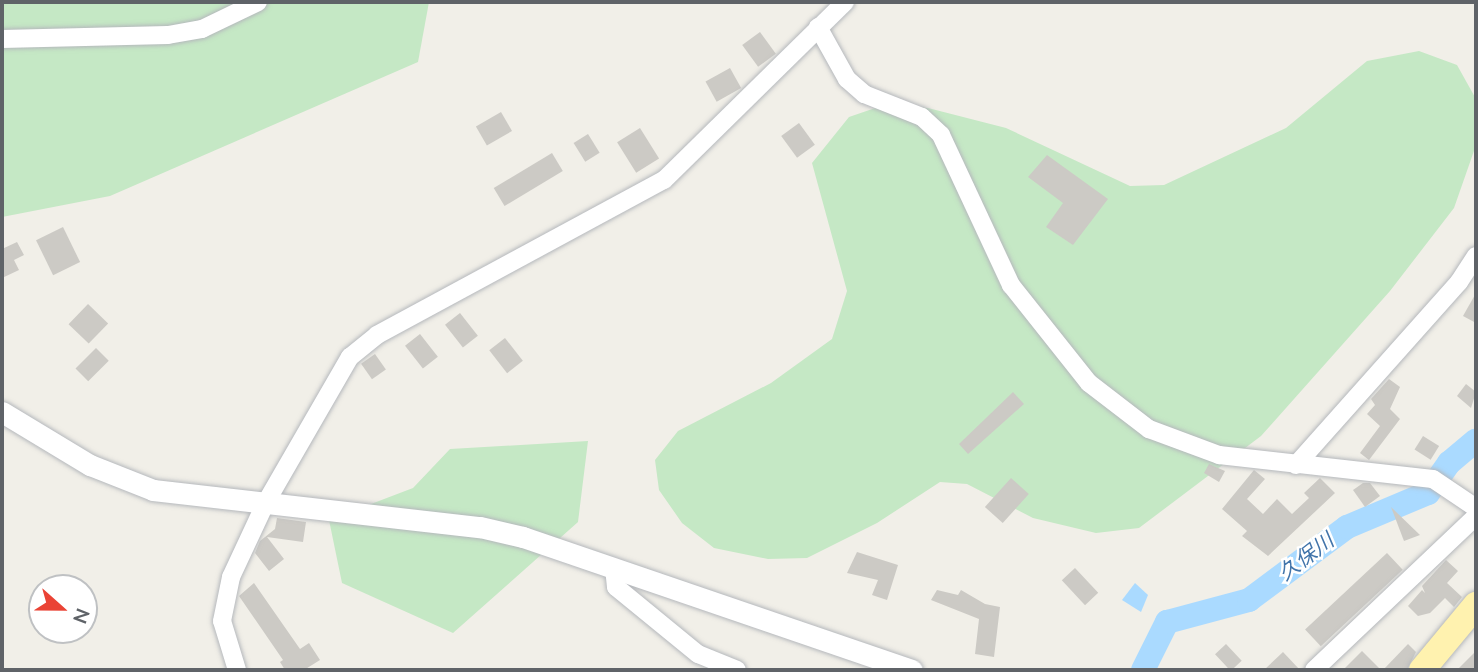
<!DOCTYPE html>
<meta charset="utf-8">
<style>
body{margin:0}
#map{position:relative;width:1478px;height:672px;overflow:hidden;background:#f1efe8;font-family:"Nunito Sans","Noto Sans JP",sans-serif}
div>[style]{position:absolute}
[style*='--x']{left:calc(var(--x)*1px);top:calc(var(--y)*1px);width:calc(var(--w)*1px);rotate:calc(var(--a)*1deg)}
.green>*{inset:0;background:#c5e8c5}
.water>*{inset:0;background:#aadaff}
.river>*{height:24px;margin:-12px;padding:0 12px;transform-origin:12px;border-radius:12px;background:#aadaff}
.building>*{inset:0;background:#cccac5;transform-origin:0 0}
.roads{filter:drop-shadow(0 0 2px #b5b8bc) drop-shadow(0 0 2px #b5b8bc)}
.minor>*{height:18px;margin:-9px;padding:0 9px;transform-origin:9px;border-radius:9px;background:#fff}
.tertiary>*{height:21px;margin:-10.5px;padding:0 10.5px;transform-origin:10.5px;border-radius:10.5px;background:#fff}
.primary>*{height:26px;margin:-13px;padding:0 13px;transform-origin:13px;border-radius:13px;background:#fff2af}
span{translate:-50% -50%;white-space:nowrap;text-align:center;line-height:1.15;-webkit-text-stroke:5px #fff;paint-order:stroke}
.water-label{font-size:21px;color:#4174aa;font-style:italic}
.frame{position:absolute;inset:0;border:4px solid #5f6368;pointer-events:none}
.north{position:absolute;left:28px;top:574px;width:70px;height:70px;box-sizing:border-box;background:#fff;border:2px solid #bfc1c3;border-radius:50%;rotate:111deg;font-size:19px;font-weight:700;line-height:28px;text-align:center;color:#5f6368}
.north::after{content:'';display:block;margin:auto;width:24px;height:32px;background:#ea4335;clip-path:polygon(50% 0,100% 100%,50% 72%,0 100%)}
</style>
<div id="map">
<div class="green">
<i style="clip-path:polygon(2px 2px,429px 2px,418px 62px,110px 196px,2px 217px)"></i>
<i style="clip-path:polygon(1419px 51px,1457px 65px,1476px 99px,1475px 148px,1454px 208px,1390px 291px,1261px 436px,1139px 528px,1096px 533px,1033px 518px,967px 484px,940px 482px,877px 523px,807px 558px,768px 559px,714px 548px,682px 523px,659px 490px,655px 460px,678px 431px,771px 383px,832px 339px,847px 291px,812px 163px,849px 117px,884px 105px,928px 108px,1006px 128px,1130px 186px,1164px 185px,1286px 128px,1367px 61px)"></i>
<i style="clip-path:polygon(588px 441px,578px 522px,453px 633px,342px 583px,329px 520px,413px 488px,450px 449px)"></i>
</div>
<div class="water">
<i style="clip-path:polygon(1135px 583px,1148px 595px,1141px 612px,1122px 600px)"></i>
</div>
<div class="river">
<i style="--x:1143;--y:670;--w:54;--a:-63.4"></i>
<i style="--x:1167;--y:622;--w:85;--a:-15"></i>
<i style="--x:1249;--y:600;--w:122;--a:-36.7"></i>
<i style="--x:1347;--y:527;--w:88;--a:-22.8"></i>
<i style="--x:1428;--y:493;--w:37;--a:-55"></i>
<i style="--x:1449;--y:463;--w:35;--a:-40"></i>
</div>
<div class="building">
<i style="left:760px;top:32px;width:27px;height:22px;rotate:54deg"></i>
<i style="left:730px;top:68px;width:23px;height:28px;rotate:61deg"></i>
<i style="left:501px;top:112px;width:22px;height:29px;rotate:60deg"></i>
<i style="left:799px;top:123px;width:27px;height:22px;rotate:54deg"></i>
<i style="left:640px;top:128px;width:36px;height:27px;rotate:58deg"></i>
<i style="left:588px;top:134px;width:22px;height:17px;rotate:58deg"></i>
<i style="left:552px;top:153px;width:21px;height:68px;rotate:59deg"></i>
<i style="clip-path:polygon(1047px 155px,1108px 199px,1073px 245px,1046px 227px,1063px 203px,1028px 177px)"></i>
<i style="left:63px;top:227px;width:39px;height:30px;rotate:64deg"></i>
<i style="clip-path:polygon(17px 242px,24px 255px,14px 260px,19px 270px,2px 278px,2px 249px)"></i>
<i style="clip-path:polygon(1476px 293px,1476px 323px,1463px 316px)"></i>
<i style="left:88px;top:304px;width:28px;height:28px;rotate:44deg"></i>
<i style="left:460px;top:313px;width:29px;height:19px;rotate:52deg"></i>
<i style="left:420px;top:334px;width:29px;height:19px;rotate:52deg"></i>
<i style="left:505px;top:338px;width:29px;height:20px;rotate:52deg"></i>
<i style="left:96px;top:348px;width:18px;height:29px;rotate:45deg"></i>
<i style="left:375px;top:354px;width:19px;height:17px;rotate:55deg"></i>
<i style="clip-path:polygon(1389px 379px,1400px 387px,1390px 409px,1400px 419px,1369px 460px,1360px 453px,1380px 426px,1367px 414px,1375px 405px,1371px 399px)"></i>
<i style="clip-path:polygon(1466px 384px,1476px 392px,1471px 408px,1457px 396px)"></i>
<i style="clip-path:polygon(1013px 392px,1024px 404px,968px 454px,959px 444px)"></i>
<i style="left:1423px;top:436px;width:19px;height:16px;rotate:32deg"></i>
<i style="clip-path:polygon(1209px 464px,1225px 471px,1219px 482px,1204px 473px)"></i>
<i style="clip-path:polygon(1254px 470px,1265px 479px,1247px 499px,1263px 514px,1277px 499px,1292px 514px,1309px 498px,1304px 493px,1320px 478px,1335px 493px,1268px 556px,1242px 536px,1247px 531px,1222px 509px)"></i>
<i style="left:1011px;top:478px;width:24px;height:39px;rotate:42deg"></i>
<i style="clip-path:polygon(1363px 483px,1370px 483px,1380px 496px,1365px 507px,1353px 490px)"></i>
<i style="clip-path:polygon(1391px 507px,1420px 535px,1404px 541px)"></i>
<i style="clip-path:polygon(277px 518px,306px 522px,303px 542px,267px 537px,284px 559px,269px 571px,255px 553px,260px 541px,275px 529px)"></i>
<i style="clip-path:polygon(857px 552px,898px 565px,887px 600px,872px 595px,878px 580px,847px 573px)"></i>
<i style="left:1387px;top:553px;width:23px;height:112px;rotate:47deg"></i>
<i style="clip-path:polygon(1446px 560px,1458px 571px,1447px 583px,1462px 597px,1454px 607px,1445px 598px,1430px 613px,1418px 616px,1408px 606px,1422px 590px,1425px 593px,1422px 586px)"></i>
<i style="left:1075px;top:568px;width:34px;height:18px;rotate:47deg"></i>
<i style="clip-path:polygon(254px 583px,300px 649px,309px 643px,320px 660px,304px 670px,285px 670px,280px 662px,283px 660px,239px 596px)"></i>
<i style="clip-path:polygon(937px 590px,958px 595px,961px 590px,985px 604px,1000px 607px,994px 657px,975px 654px,979px 619px,931px 600px)"></i>
<i style="left:1226px;top:644px;width:23px;height:15px;rotate:47deg"></i>
<i style="clip-path:polygon(1408px 644px,1416px 652px,1407px 670px,1383px 670px)"></i>
<i style="clip-path:polygon(1362px 651px,1381px 670px,1343px 670px)"></i>
<i style="clip-path:polygon(1476px 651px,1476px 670px,1457px 670px)"></i>
<i style="clip-path:polygon(1283px 652px,1300px 670px,1264px 670px)"></i>
</div>
<div class="roads">
<div class="minor">
<i style="--x:818;--y:27;--w:60;--a:60.9"></i>
<i style="--x:847;--y:79;--w:23;--a:41"></i>
<i style="--x:864;--y:94;--w:62;--a:21.6"></i>
<i style="--x:922;--y:117;--w:26;--a:43"></i>
<i style="--x:941;--y:135;--w:166;--a:65"></i>
<i style="--x:1011;--y:285;--w:125;--a:51.5"></i>
<i style="--x:1089;--y:383;--w:76;--a:37.5"></i>
<i style="--x:1149;--y:429;--w:75;--a:20.4"></i>
<i style="--x:1219;--y:455;--w:215;--a:6.4"></i>
<i style="--x:1433;--y:479;--w:52;--a:34"></i>
<i style="--x:2;--y:39;--w:166;--a:-1.4"></i>
<i style="--x:168;--y:35;--w:35;--a:-10"></i>
<i style="--x:202;--y:29;--w:62;--a:-25.7"></i>
<i style="--x:1296;--y:465;--w:245;--a:-48.3"></i>
<i style="--x:1459;--y:282;--w:31;--a:-57"></i>
<i style="--x:614;--y:568;--w:19;--a:84"></i>
<i style="--x:616;--y:587;--w:106;--a:39.3"></i>
<i style="--x:698;--y:654;--w:42;--a:22.3"></i>
<i style="--x:237;--y:670;--w:51;--a:-107"></i>
<i style="--x:222;--y:621;--w:45;--a:-78.4"></i>
<i style="--x:231;--y:577;--w:81;--a:-65"></i>
<i style="--x:265;--y:504;--w:170;--a:-60"></i>
<i style="--x:350;--y:357;--w:35;--a:-39"></i>
<i style="--x:377;--y:335;--w:326;--a:-28.4"></i>
<i style="--x:664;--y:180;--w:254;--a:-44.5"></i>
<i style="--x:1314;--y:670;--w:224;--a:-43.5"></i>
</div>
<div class="tertiary">
<i style="--x:2;--y:412;--w:103;--a:31.1"></i>
<i style="--x:90;--y:465;--w:68;--a:21.6"></i>
<i style="--x:153;--y:490;--w:329;--a:6.5"></i>
<i style="--x:480;--y:527;--w:44;--a:13.1"></i>
<i style="--x:523;--y:537;--w:411;--a:18.9"></i>
</div>
<div class="primary">
<i style="--x:1422;--y:670;--w:85;--a:-50.3"></i>
</div>
</div>
<div class="water-label">
<span style="left:1306px;top:557px;rotate:-37deg">久保川</span>
</div>
<div class="frame"></div>
<div class="north">N</div>
</div>
